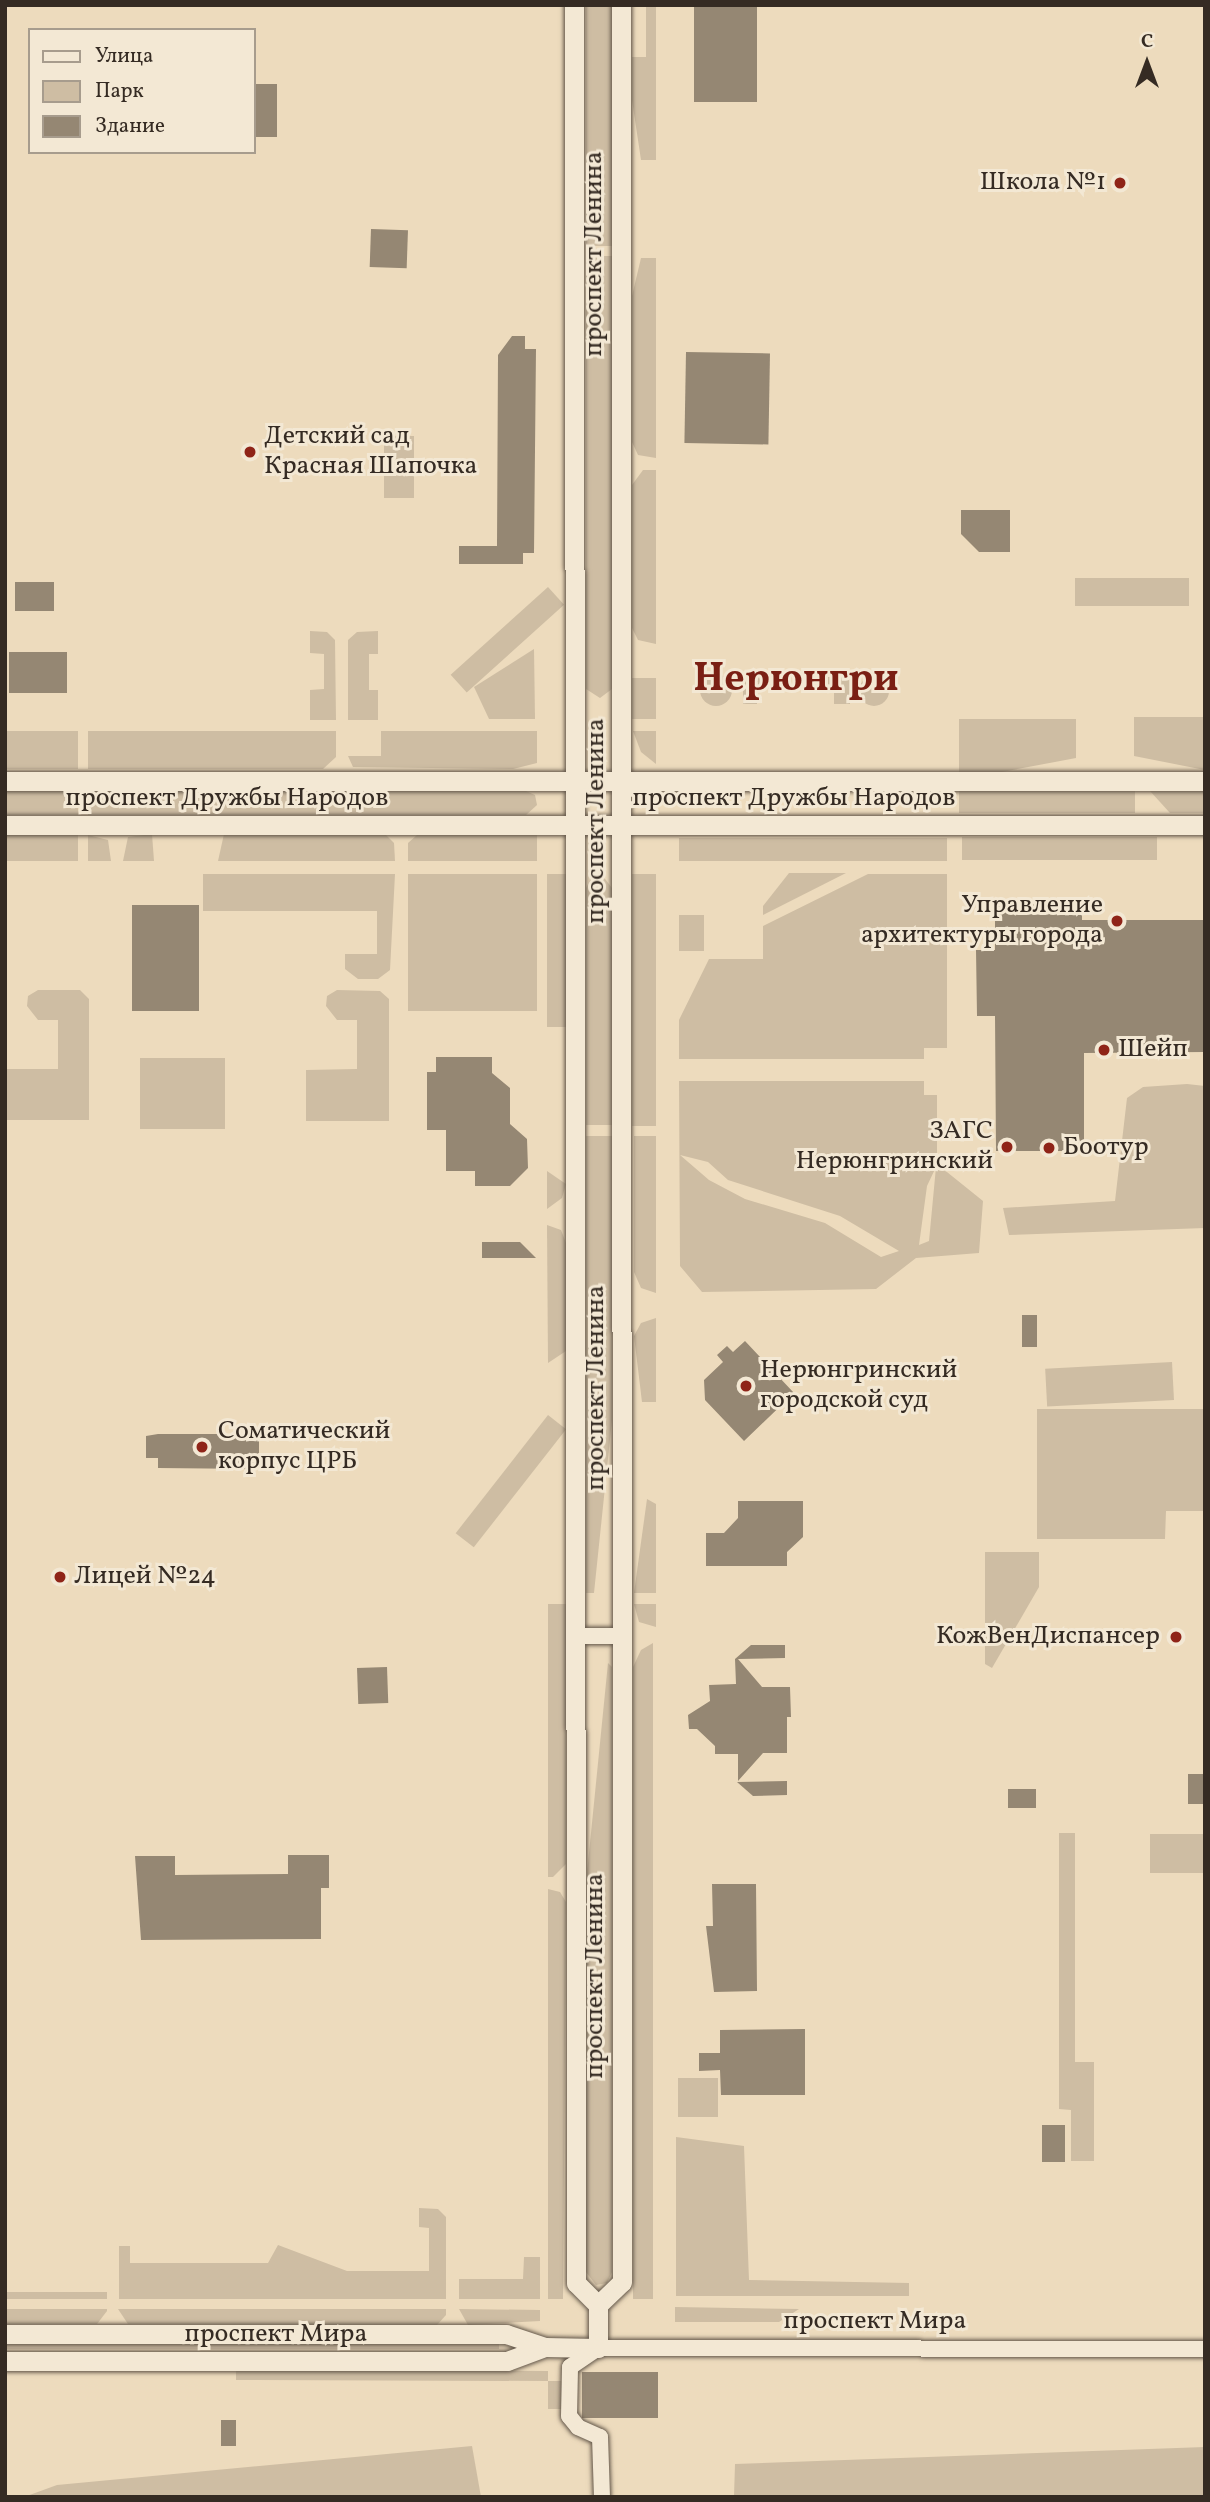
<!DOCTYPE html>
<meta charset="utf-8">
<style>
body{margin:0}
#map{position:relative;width:1210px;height:2502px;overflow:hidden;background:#eddbbd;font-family:Vollkorn,serif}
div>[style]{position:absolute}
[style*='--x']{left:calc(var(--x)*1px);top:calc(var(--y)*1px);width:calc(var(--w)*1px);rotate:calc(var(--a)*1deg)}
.green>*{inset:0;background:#cebda3;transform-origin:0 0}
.round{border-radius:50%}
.building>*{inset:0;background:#958773;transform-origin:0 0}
.roads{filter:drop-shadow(0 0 2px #63574a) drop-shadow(0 0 2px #63574a)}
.minor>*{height:16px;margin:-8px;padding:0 8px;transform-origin:8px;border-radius:8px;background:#f3e8d4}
.tertiary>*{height:19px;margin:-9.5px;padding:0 9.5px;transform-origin:9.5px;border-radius:9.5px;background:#f3e8d4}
.dots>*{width:19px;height:19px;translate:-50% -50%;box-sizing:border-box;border:4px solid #f3e8d4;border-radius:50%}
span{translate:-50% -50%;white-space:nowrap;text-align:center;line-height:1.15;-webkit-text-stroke:6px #f3e8d4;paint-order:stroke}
.poi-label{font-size:26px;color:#352b23}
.right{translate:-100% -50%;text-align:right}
.left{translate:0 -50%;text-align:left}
.street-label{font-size:26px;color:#352b23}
.town-label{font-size:40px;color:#7a1f14;font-weight:700}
.frame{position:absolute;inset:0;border:7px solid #352b23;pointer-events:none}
.legend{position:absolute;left:28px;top:28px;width:228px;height:126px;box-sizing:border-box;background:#f3e8d4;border:2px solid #a79c8d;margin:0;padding:9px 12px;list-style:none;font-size:21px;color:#352b23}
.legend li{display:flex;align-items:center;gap:14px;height:35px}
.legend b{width:35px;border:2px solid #a79c8d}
.north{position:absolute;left:1112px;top:28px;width:70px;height:70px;-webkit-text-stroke:5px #f3e8d4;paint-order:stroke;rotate:0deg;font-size:19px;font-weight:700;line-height:28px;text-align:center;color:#352b23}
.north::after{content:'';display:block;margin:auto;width:24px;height:32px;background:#352b23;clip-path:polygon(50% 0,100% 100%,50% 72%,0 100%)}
</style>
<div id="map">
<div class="green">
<i style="left:586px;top:5px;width:26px;height:241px"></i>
<i style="clip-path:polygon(646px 5px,656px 5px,656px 160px,641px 160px,632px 100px,632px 57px,646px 57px)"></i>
<i style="clip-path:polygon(586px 256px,612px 256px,612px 689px,600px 698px,586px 689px)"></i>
<i style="clip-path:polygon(641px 258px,656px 258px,656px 458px,638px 455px,632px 442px,632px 296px)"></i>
<i style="left:384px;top:436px;width:30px;height:62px"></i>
<i style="clip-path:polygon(643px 470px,656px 470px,656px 644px,638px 640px,632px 628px,632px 485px)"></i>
<i style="left:1075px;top:578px;width:114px;height:28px"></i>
<i style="left:548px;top:587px;width:24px;height:131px;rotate:48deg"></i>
<i style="clip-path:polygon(310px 631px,327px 632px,335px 640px,336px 720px,310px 720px,310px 690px,324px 689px,324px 654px,310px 653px)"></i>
<i style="clip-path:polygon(378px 631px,378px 654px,369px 654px,369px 690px,378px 690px,378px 720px,348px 720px,348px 640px,357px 632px)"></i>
<i style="clip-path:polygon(534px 649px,535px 719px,489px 719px,474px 687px)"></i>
<i class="round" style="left:700px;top:674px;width:32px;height:32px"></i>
<i class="round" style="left:859px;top:676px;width:30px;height:30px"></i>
<i style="clip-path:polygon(743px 677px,772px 677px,772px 689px,757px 689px,757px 704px,743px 704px)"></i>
<i style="clip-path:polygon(819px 677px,850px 677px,850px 704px,834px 704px,834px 690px,819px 689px)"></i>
<i style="left:632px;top:678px;width:24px;height:41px"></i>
<i style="clip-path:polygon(1134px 717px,1205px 717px,1205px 770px,1134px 756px)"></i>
<i style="clip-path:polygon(959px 719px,1076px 719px,1076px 758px,1002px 772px,959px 772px)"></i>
<i style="left:5px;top:731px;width:73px;height:38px"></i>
<i style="clip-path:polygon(88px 731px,336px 731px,336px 757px,323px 769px,88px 769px)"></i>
<i style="clip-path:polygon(381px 731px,537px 731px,537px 763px,513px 769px,353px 767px,348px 756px,381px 756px)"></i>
<i style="clip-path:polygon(633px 731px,656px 731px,656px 764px,641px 752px)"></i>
<i style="left:5px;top:791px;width:73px;height:24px"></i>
<i style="clip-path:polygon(88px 791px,526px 791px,535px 795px,537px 805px,526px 815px,88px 815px)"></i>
<i style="left:959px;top:791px;width:176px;height:22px"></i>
<i style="clip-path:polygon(1150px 791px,1205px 791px,1205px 813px,1170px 813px)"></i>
<i style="clip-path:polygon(152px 834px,154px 861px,123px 861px,128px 837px)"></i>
<i style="clip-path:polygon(224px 834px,386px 835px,394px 843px,395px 861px,218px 861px)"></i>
<i style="clip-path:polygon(537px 834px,537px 861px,408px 861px,408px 843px,417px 835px)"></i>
<i style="left:5px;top:835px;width:73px;height:26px"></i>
<i style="clip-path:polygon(88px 835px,108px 840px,111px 861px,88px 861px)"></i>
<i style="left:1157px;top:837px;width:23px;height:195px;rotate:90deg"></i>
<i style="left:679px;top:838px;width:268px;height:23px"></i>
<i style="clip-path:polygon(789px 873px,846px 873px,763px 915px,763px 906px)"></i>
<i style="clip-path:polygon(203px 874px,395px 874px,390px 970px,378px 979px,358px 979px,345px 969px,345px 954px,377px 954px,377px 911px,203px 911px)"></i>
<i style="left:408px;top:874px;width:129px;height:137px"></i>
<i style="left:547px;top:874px;width:19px;height:153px"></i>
<i style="left:632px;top:874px;width:24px;height:252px"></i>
<i style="clip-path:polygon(868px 874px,947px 874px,947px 1048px,924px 1048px,924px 1059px,679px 1059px,679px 1020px,709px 959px,763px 959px,763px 926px)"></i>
<i style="clip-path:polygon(602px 875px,612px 888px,612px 1125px,586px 1125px,586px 888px,591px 878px)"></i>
<i style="left:679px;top:915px;width:25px;height:36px"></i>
<i style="clip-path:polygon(38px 990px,80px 990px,89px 999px,89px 1120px,7px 1120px,7px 1069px,58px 1069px,58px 1020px,38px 1020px,27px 1006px,28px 996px)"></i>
<i style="clip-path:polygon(337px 990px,380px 991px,389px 999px,389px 1121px,306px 1121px,306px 1070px,357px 1069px,357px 1020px,337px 1020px,326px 1006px,327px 996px)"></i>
<i style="left:225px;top:1058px;width:71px;height:85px;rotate:90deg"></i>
<i style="clip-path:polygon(evenodd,679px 1081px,924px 1081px,924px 1095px,937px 1095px,937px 1164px,983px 1201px,979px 1253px,916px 1258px,876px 1289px,702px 1292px,680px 1266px,679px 1081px,680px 1155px,708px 1162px,728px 1180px,840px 1216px,899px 1251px,881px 1257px,825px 1223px,745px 1199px,709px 1180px,680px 1155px,679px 1081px,936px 1167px,929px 1241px,919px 1245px,927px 1186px,936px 1167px)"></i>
<i style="clip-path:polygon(1187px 1084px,1205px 1086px,1205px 1228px,1009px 1235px,1003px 1208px,1115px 1201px,1127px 1098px,1143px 1087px)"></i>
<i style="clip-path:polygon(586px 1136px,612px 1136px,612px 1420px,594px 1593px,586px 1593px)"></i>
<i style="clip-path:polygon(634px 1136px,656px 1136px,656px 1293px,641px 1288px,634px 1272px)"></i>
<i style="clip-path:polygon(547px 1171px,566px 1184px,562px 1198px,547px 1209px)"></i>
<i style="clip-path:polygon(547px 1225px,561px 1230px,566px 1243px,566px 1351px,548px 1363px)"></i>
<i style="clip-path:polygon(656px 1318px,656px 1402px,642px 1402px,634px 1336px,641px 1323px)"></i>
<i style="left:1172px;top:1362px;width:38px;height:127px;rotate:87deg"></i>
<i style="clip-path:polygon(1037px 1409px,1205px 1409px,1205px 1511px,1166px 1511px,1165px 1539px,1037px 1539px)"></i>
<i style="left:548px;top:1415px;width:23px;height:150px;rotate:38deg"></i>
<i style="clip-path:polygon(647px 1499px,656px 1504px,656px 1593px,634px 1593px)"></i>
<i style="clip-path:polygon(985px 1552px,1039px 1552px,1039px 1587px,992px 1668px,985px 1664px)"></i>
<i style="clip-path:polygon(548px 1604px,566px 1604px,566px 1864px,553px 1877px,548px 1877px)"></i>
<i style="clip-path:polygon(634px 1604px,656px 1604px,656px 1627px,639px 1622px)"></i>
<i style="clip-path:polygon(653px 1643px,653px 2299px,633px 2299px,633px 1667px,641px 1650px)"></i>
<i style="clip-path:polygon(608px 1663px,612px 1667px,612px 2272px,607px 2283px,596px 2285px,586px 2272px,586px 1883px)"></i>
<i style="clip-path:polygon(1059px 1833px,1075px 1833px,1075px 2062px,1094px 2062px,1094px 2161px,1071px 2161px,1071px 2110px,1059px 2109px)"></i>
<i style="left:1205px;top:1834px;width:39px;height:55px;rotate:90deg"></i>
<i style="clip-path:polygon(548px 1889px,560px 1892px,566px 1902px,563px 2299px,548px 2299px)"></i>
<i style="left:678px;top:2078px;width:40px;height:39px"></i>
<i style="clip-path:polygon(676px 2137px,744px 2146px,749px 2280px,909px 2283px,909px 2296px,676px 2296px)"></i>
<i style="clip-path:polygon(419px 2208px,438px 2209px,446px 2217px,446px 2299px,119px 2299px,119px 2246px,130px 2246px,130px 2263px,268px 2263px,278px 2245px,347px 2271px,429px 2271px,429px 2228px,419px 2227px)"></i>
<i style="clip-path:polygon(524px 2257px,540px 2257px,540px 2299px,459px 2299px,459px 2279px,523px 2279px)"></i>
<i style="left:5px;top:2292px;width:102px;height:7px"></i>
<i style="clip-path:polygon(675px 2307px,799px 2309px,779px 2322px,675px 2322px)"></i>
<i style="clip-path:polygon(5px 2309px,107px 2309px,107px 2311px,97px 2324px,5px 2324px)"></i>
<i style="clip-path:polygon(118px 2309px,446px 2309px,446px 2315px,437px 2325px,128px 2324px)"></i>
<i style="clip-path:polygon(459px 2309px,540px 2310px,540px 2321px,468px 2325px)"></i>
<i style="left:499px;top:2341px;width:8px;height:494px;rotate:90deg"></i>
<i style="clip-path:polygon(236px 2370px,548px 2371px,548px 2381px,566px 2381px,566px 2409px,548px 2409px,548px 2381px,236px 2380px)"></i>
<i style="clip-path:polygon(472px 2446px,481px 2497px,24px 2497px,57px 2485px)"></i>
<i style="clip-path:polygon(1205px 2447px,1205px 2497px,734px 2497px,735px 2464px)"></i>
</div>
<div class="building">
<i style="left:694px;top:5px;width:63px;height:97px"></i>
<i style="left:254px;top:84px;width:23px;height:53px"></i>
<i style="left:371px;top:229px;width:37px;height:38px;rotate:2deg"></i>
<i style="clip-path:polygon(512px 336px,525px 336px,525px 349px,536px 349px,534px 553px,523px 553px,523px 564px,459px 564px,459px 546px,497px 546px,498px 355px)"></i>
<i style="left:686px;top:352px;width:84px;height:91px;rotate:1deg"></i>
<i style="clip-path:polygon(961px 510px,1010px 510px,1010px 552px,979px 552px,961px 534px)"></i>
<i style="left:15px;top:582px;width:39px;height:29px"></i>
<i style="left:9px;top:652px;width:58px;height:41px"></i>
<i style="clip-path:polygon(1082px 904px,1082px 920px,1205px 920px,1205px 1052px,1084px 1053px,1084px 1151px,996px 1151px,995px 1016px,977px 1016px,976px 950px,995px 950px,995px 905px)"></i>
<i style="left:132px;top:905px;width:67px;height:106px"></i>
<i style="clip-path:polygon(436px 1057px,492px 1057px,492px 1073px,510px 1088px,510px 1124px,527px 1139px,528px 1168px,510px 1186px,475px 1186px,475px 1171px,446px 1171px,446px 1130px,427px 1130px,427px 1072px,436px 1072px)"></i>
<i style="clip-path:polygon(482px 1242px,520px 1242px,536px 1258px,482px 1258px)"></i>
<i style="left:1022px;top:1315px;width:15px;height:32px"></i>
<i style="clip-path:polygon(745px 1341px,794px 1393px,744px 1441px,705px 1400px,704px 1380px,723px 1362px,717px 1355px,727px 1346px,733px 1352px)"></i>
<i style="clip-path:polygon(158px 1434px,259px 1434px,259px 1469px,158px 1468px,158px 1458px,146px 1458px,146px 1436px)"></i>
<i style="clip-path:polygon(738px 1501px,803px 1501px,803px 1537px,787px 1552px,787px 1566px,706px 1566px,706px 1533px,724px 1533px,738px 1518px)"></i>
<i style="clip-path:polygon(751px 1645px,785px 1645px,785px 1658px,738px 1659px,762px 1687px,790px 1687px,791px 1717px,787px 1717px,787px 1753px,763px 1753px,738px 1781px,738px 1754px,715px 1754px,715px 1746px,697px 1729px,689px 1729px,688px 1715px,710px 1701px,709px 1685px,736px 1684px,735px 1659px)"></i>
<i style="left:387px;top:1667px;width:36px;height:30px;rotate:88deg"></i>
<i style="left:1188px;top:1774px;width:17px;height:30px"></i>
<i style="clip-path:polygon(787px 1781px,787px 1795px,753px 1796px,737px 1782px)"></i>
<i style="left:1008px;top:1789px;width:28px;height:19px"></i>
<i style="clip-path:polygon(288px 1855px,329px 1855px,329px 1888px,321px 1888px,321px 1939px,141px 1940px,135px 1856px,175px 1856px,175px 1875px,288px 1874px)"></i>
<i style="clip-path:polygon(712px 1884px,756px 1884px,757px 1991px,714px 1992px,706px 1926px,713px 1926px)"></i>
<i style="clip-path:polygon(805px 2029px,805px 2095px,721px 2095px,720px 2070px,699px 2071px,699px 2053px,720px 2053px,720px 2030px)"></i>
<i style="left:1042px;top:2125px;width:23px;height:37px"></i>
<i style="left:582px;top:2372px;width:76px;height:46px"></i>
<i style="left:221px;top:2420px;width:15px;height:26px"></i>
</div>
<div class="roads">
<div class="minor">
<i style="--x:576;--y:1636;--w:47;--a:0"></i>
<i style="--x:602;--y:2497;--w:60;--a:-91.9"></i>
<i style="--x:600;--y:2437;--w:24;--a:-156"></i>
<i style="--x:578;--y:2427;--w:14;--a:-129"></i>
<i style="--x:569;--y:2416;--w:49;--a:-88.8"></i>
<i style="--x:570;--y:2367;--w:34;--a:-34"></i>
<i style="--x:598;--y:2348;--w:607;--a:0.09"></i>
</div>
<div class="tertiary">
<i style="--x:5;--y:781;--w:1200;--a:0"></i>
<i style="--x:5;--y:825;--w:1200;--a:0"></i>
<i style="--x:598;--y:2305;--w:33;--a:-44"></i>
<i style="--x:622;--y:2282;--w:2277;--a:-90.03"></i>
<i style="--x:5;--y:2334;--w:501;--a:0"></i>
<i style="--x:506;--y:2334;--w:41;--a:18.4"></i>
<i style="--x:545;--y:2347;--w:53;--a:1.1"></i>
<i style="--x:598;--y:2348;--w:43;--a:-90"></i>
<i style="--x:598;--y:2305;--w:31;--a:-135"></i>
<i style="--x:576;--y:2283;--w:2278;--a:-90.05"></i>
<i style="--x:5;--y:2361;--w:502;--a:0"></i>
<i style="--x:507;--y:2361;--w:40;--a:-20.2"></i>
</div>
</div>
<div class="dots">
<i style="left:1120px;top:183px;background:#8f2418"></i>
<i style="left:250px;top:452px;background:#8f2418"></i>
<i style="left:1117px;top:921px;background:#8f2418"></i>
<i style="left:1104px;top:1050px;background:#8f2418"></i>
<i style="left:1007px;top:1147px;background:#8f2418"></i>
<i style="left:1049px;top:1148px;background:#8f2418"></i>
<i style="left:746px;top:1386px;background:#8f2418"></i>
<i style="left:202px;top:1447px;background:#8f2418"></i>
<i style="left:60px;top:1577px;background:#8f2418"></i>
<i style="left:1176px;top:1637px;background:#8f2418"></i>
</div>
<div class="poi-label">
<span class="right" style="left:1106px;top:183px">Школа №1</span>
<span class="left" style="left:264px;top:452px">Детский сад<br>Красная Шапочка</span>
<span class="right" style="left:1103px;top:921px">Управление<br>архитектуры города</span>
<span class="left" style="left:1118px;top:1050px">Шейп</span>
<span class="right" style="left:993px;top:1147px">ЗАГС<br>Нерюнгринский</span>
<span class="left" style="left:1063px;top:1148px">Боотур</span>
<span class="left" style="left:760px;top:1386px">Нерюнгринский<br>городской суд</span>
<span class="left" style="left:218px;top:1447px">Соматический<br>корпус ЦРБ</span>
<span class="left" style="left:74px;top:1577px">Лицей №24</span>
<span class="right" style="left:1160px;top:1637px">КожВенДиспансер</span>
</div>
<div class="street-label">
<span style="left:595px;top:254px;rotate:-90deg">проспект Ленина</span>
<span style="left:227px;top:799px">проспект Дружбы Народов</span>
<span style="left:794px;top:799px">проспект Дружбы Народов</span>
<span style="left:597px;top:821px;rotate:-90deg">проспект Ленина</span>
<span style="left:597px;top:1388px;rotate:-90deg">проспект Ленина</span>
<span style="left:596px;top:1976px;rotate:-90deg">проспект Ленина</span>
<span style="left:875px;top:2322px">проспект Мира</span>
<span style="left:276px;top:2335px">проспект Мира</span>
</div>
<div class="town-label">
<span style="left:796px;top:680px">Нерюнгри</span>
</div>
<div class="frame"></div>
<ul class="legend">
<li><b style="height:9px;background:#f3e8d4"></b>Улица</li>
<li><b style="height:19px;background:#cebda3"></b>Парк</li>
<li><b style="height:19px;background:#958773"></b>Здание</li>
</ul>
<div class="north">С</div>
</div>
